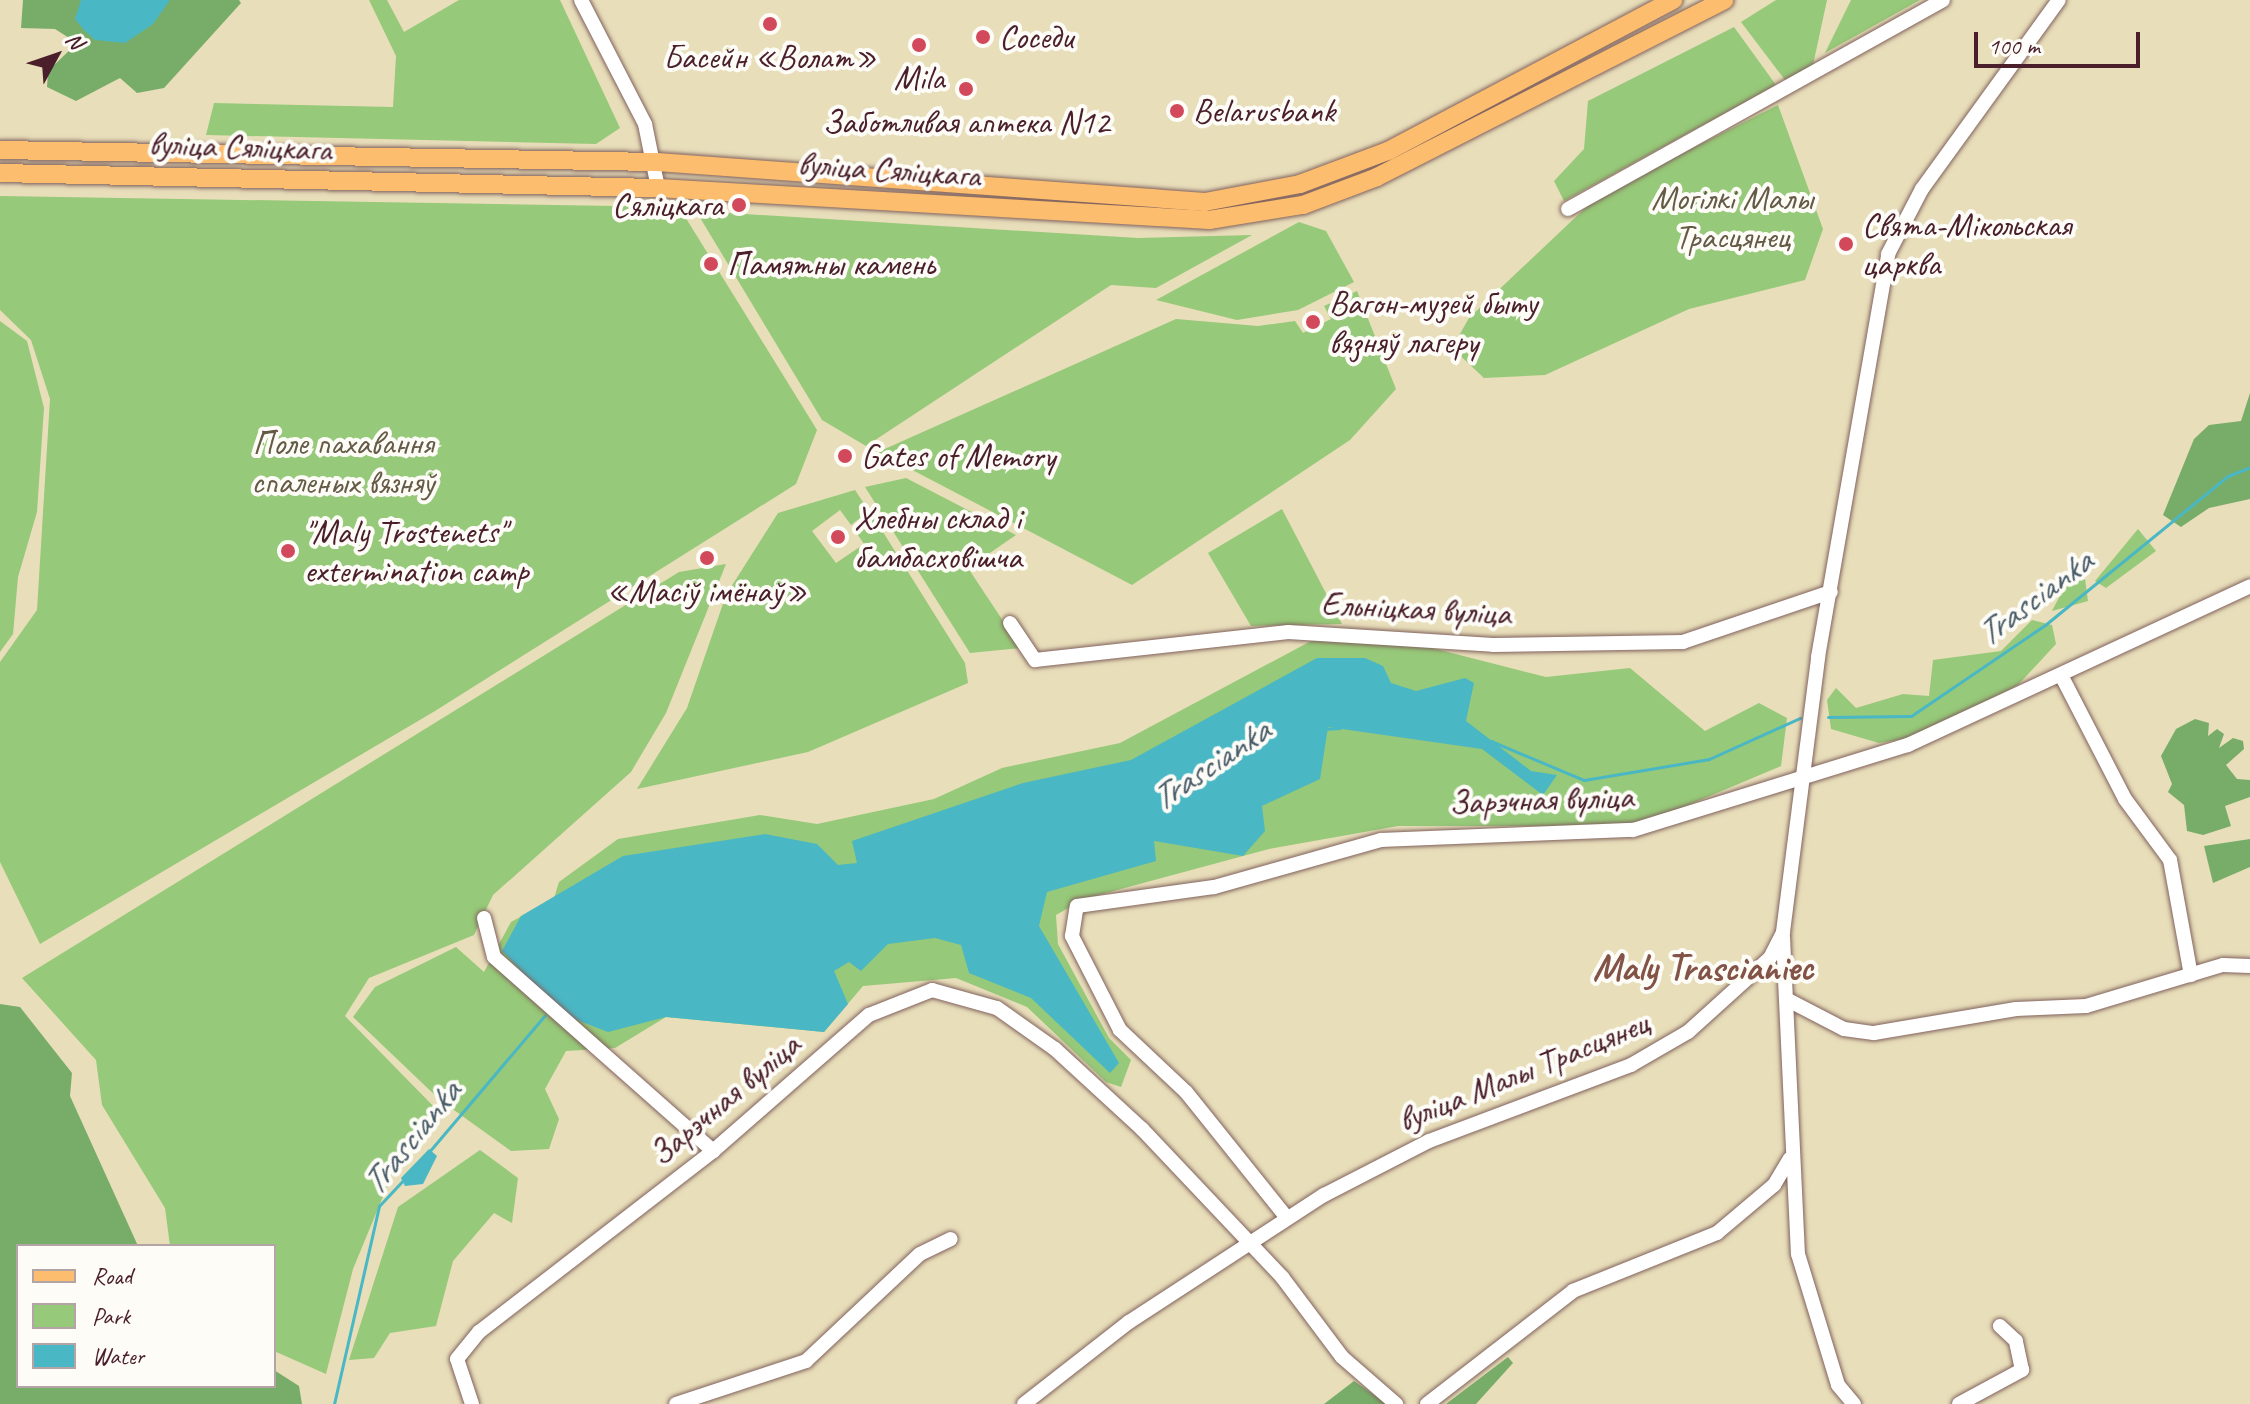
<!DOCTYPE html>
<meta charset="utf-8">
<style>
body{margin:0}
#map{position:relative;width:2250px;height:1404px;overflow:hidden;background:#e8deba;font-family:Caveat,sans-serif}
div>[style]{position:absolute}
[style*='--x']{left:calc(var(--x)*1px);top:calc(var(--y)*1px);width:calc(var(--w)*1px);rotate:calc(var(--a)*1deg)}
.green>*{inset:0;background:#96c979}
.forest>*{inset:0;background:#78ad69}
.water>*{inset:0;background:#4ab7c5}
.stream>*{height:3px;margin:-1.5px;padding:0 1.5px;transform-origin:1.5px;border-radius:1.5px;background:#4ab7c5}
.roads{filter:drop-shadow(0 0 2px #81625d) drop-shadow(0 0 2px #81625d)}
.minor>*{height:14px;margin:-7px;padding:0 7px;transform-origin:7px;border-radius:7px;background:#fff}
.major>*{height:18px;margin:-9px;padding:0 9px;transform-origin:9px;border-radius:9px;background:#fcbd6f}
.dots>*{width:22px;height:22px;translate:-50% -50%;box-sizing:border-box;border:4px solid #fdfcf7;border-radius:50%}
span{translate:-50% -50%;white-space:nowrap;text-align:center;line-height:1.15;-webkit-text-stroke:8px #fdfcf7;paint-order:stroke}
.poi-label{font-size:34px;color:#4a1f2b}
.left{translate:0 -50%;text-align:left}
.right{translate:-100% -50%;text-align:right}
.street-label{font-size:34px;color:#4a1f2b}
.park-label{font-size:34px;color:#655a46}
.water-label{font-size:36px;color:#4a5c69;font-style:italic}
.quarter-label{font-size:38px;color:#835347;font-weight:700}
.legend{position:absolute;left:16px;top:1244px;width:260px;height:144px;box-sizing:border-box;background:#fdfcf7;border:2px solid #b5a4a5;margin:0;padding:10px 14px;list-style:none;font-size:24px;color:#4a1f2b}
.legend li{display:flex;align-items:center;gap:16px;height:40px}
.legend b{width:40px;border:2px solid #b5a4a5}
.north{position:absolute;left:16px;top:16px;width:80px;height:80px;-webkit-text-stroke:6px #fdfcf7;paint-order:stroke;rotate:50deg;font-size:22px;font-weight:700;line-height:32px;text-align:center;color:#4a1f2b}
.north::after{content:'';display:block;margin:auto;width:28px;height:36px;background:#4a1f2b;clip-path:polygon(50% 0,100% 100%,50% 72%,0 100%)}
.scale{position:absolute;left:1974px;top:32px;width:166px;height:36px;box-sizing:border-box;border:4px solid #4a1f2b;border-top:0;padding-left:10px;font-size:24px;line-height:28px;white-space:nowrap;color:#4a1f2b;-webkit-text-stroke:6px #fdfcf7;paint-order:stroke}
</style>
<div id="map">
<div class="green">
<i style="clip-path:polygon(369px 0,387px 0,404px 32px,459px 0,560px 0,620px 128px,596px 144px,206px 135px,214px 103px,393px 107px,396px 56px)"></i>
<i style="clip-path:polygon(1776px 0,1827px 0,1813px 65px,1785px 80px,1741px 22px)"></i>
<i style="clip-path:polygon(1851px 0,1920px 0,1825px 53px)"></i>
<i style="clip-path:polygon(1734px 27px,1776px 85px,1564px 201px,1554px 181px,1584px 149px,1588px 101px)"></i>
<i style="clip-path:polygon(1778px 105px,1823px 229px,1805px 280px,1689px 309px,1545px 375px,1484px 378px,1452px 348px,1469px 318px,1598px 196px)"></i>
<i style="clip-path:polygon(0 196px,679px 207px,817px 430px,796px 484px,435px 711px,40px 944px,0 862px,0 662px,37px 610px,50px 399px,31px 340px,0 310px)"></i>
<i style="clip-path:polygon(696px 211px,1138px 238px,1252px 235px,1156px 288px,1111px 285px,866px 446px,822px 420px)"></i>
<i style="clip-path:polygon(1299px 222px,1326px 231px,1354px 282px,1298px 310px,1237px 320px,1156px 300px)"></i>
<i style="clip-path:polygon(1357px 291px,1396px 389px,1350px 440px,1132px 585px,878px 452px,1176px 319px,1258px 326px,1295px 321px,1303px 333px,1331px 319px,1324px 306px)"></i>
<i style="clip-path:polygon(0 321px,27px 341px,44px 408px,37px 512px,18px 577px,13px 634px,0 652px)"></i>
<i style="clip-path:polygon(906px 478px,1016px 535px,968px 568px,1021px 648px,970px 653px,865px 487px)"></i>
<i style="clip-path:polygon(855px 490px,869px 511px,851px 525px,840px 510px,812px 531px,836px 563px,864px 544px,854px 529px,873px 516px,965px 663px,968px 683px,808px 752px,637px 789px,687px 708px,726px 595px,778px 513px)"></i>
<i style="clip-path:polygon(1282px 509px,1342px 624px,1251px 626px,1208px 553px)"></i>
<i style="clip-path:polygon(2138px 529px,2156px 551px,2106px 588px,2095px 581px)"></i>
<i style="clip-path:polygon(726px 564px,666px 713px,631px 772px,493px 895px,474px 935px,369px 978px,345px 1016px,439px 1112px,408px 1136px,353px 1269px,326px 1374px,274px 1351px,274px 1246px,170px 1246px,165px 1208px,102px 1105px,96px 1060px,22px 978px,679px 572px)"></i>
<i style="clip-path:polygon(2070px 576px,2085px 579px,2088px 601px,2052px 611px)"></i>
<i style="clip-path:polygon(2032px 620px,2052px 625px,2056px 644px,2018px 685px,1917px 737px,1879px 743px,1831px 729px,1827px 700px,1836px 688px,1856px 708px,1903px 694px,1929px 696px,1933px 660px,2001px 651px)"></i>
<i style="clip-path:polygon(1393px 638px,1546px 677px,1630px 668px,1705px 731px,1759px 703px,1787px 718px,1781px 766px,1655px 819px,1616px 826px,1398px 826px,1269px 849px,1084px 899px,1056px 915px,1058px 944px,1109px 1038px,1131px 1060px,1121px 1087px,1106px 1082px,1027px 1007px,956px 978px,863px 986px,824px 1032px,666px 1017px,615px 1048px,566px 1051px,545px 1089px,559px 1119px,549px 1149px,511px 1151px,440px 1100px,353px 1017px,375px 987px,456px 947px,484px 972px,511px 922px,554px 898px,559px 882px,618px 839px,760px 815px,817px 824px,934px 799px,1002px 768px,1120px 743px,1311px 641px)"></i>
<i style="clip-path:polygon(480px 1150px,518px 1178px,512px 1223px,494px 1213px,453px 1261px,436px 1326px,390px 1333px,374px 1358px,349px 1360px,398px 1207px)"></i>
</div>
<div class="forest">
<i style="clip-path:polygon(23px 0,239px 0,241px 3px,164px 88px,137px 93px,120px 78px,76px 101px,47px 87px,48px 71px,77px 43px,55px 29px,21px 28px)"></i>
<i style="clip-path:polygon(2250px 393px,2250px 499px,2209px 508px,2181px 527px,2163px 515px,2194px 439px,2209px 425px,2241px 421px)"></i>
<i style="clip-path:polygon(2195px 719px,2209px 723px,2208px 736px,2217px 729px,2224px 734px,2219px 748px,2233px 738px,2243px 741px,2244px 749px,2226px 765px,2237px 779px,2250px 780px,2250px 797px,2225px 806px,2231px 826px,2203px 835px,2187px 831px,2184px 805px,2168px 792px,2172px 784px,2161px 756px,2176px 729px)"></i>
<i style="clip-path:polygon(2250px 839px,2250px 867px,2213px 883px,2204px 846px)"></i>
<i style="clip-path:polygon(0 1004px,20px 1007px,72px 1073px,70px 1096px,138px 1246px,18px 1246px,18px 1386px,274px 1386px,274px 1370px,299px 1386px,302px 1404px,0 1404px)"></i>
<i style="clip-path:polygon(1508px 1357px,1513px 1363px,1476px 1404px,1446px 1404px)"></i>
<i style="clip-path:polygon(1354px 1381px,1387px 1404px,1324px 1404px)"></i>
</div>
<div class="water">
<i style="clip-path:polygon(81px 0,170px 0,153px 24px,125px 43px,95px 40px,84px 30px,75px 19px)"></i>
<i style="clip-path:polygon(1317px 658px,1365px 658px,1383px 666px,1391px 683px,1416px 691px,1465px 678px,1474px 683px,1466px 721px,1531px 771px,1557px 775px,1543px 795px,1482px 749px,1328px 727px,1320px 779px,1262px 806px,1265px 831px,1243px 856px,1154px 841px,1156px 861px,1047px 892px,1039px 926px,1119px 1063px,1110px 1073px,1031px 998px,969px 973px,961px 945px,935px 938px,888px 944px,861px 971px,849px 962px,834px 971px,848px 1004px,824px 1032px,666px 1017px,608px 1032px,564px 1015px,502px 951px,521px 916px,623px 856px,765px 834px,817px 844px,838px 865px,857px 863px,852px 841px,1023px 783px,1131px 760px)"></i>
<i style="clip-path:polygon(429px 1149px,437px 1156px,423px 1184px,405px 1186px,401px 1178px)"></i>
</div>
<div class="stream">
<i style="--x:1828;--y:717;--w:83;--a:-0.7"></i>
<i style="--x:1911;--y:716;--w:162;--a:-34.2"></i>
<i style="--x:2045;--y:625;--w:236;--a:-39.2"></i>
<i style="--x:2228;--y:476;--w:24;--a:-22"></i>
<i style="--x:1324;--y:729;--w:16;--a:-4"></i>
<i style="--x:1491;--y:741;--w:101;--a:22.8"></i>
<i style="--x:1584;--y:780;--w:127;--a:-9.5"></i>
<i style="--x:1709;--y:759;--w:100;--a:-24.3"></i>
<i style="--x:428;--y:1153;--w:180;--a:-49.7"></i>
<i style="--x:334;--y:1404;--w:203;--a:-77.2"></i>
<i style="--x:379;--y:1206;--w:37;--a:-47"></i>
</div>
<div class="roads">
<div class="minor">
<i style="--x:581;--y:0;--w:140;--a:62.7"></i>
<i style="--x:645;--y:124;--w:65;--a:78.5"></i>
<i style="--x:1568;--y:209;--w:429;--a:-29.1"></i>
<i style="--x:1010;--y:623;--w:45;--a:56"></i>
<i style="--x:1035;--y:660;--w:255;--a:-6.3"></i>
<i style="--x:1288;--y:632;--w:205;--a:3.6"></i>
<i style="--x:1493;--y:645;--w:190;--a:-0.9"></i>
<i style="--x:1683;--y:642;--w:156;--a:-18.7"></i>
<i style="--x:2061;--y:675;--w:140;--a:62.7"></i>
<i style="--x:2125;--y:799;--w:76;--a:53.6"></i>
<i style="--x:2170;--y:860;--w:117;--a:79.7"></i>
<i style="--x:484;--y:918;--w:40;--a:75.6"></i>
<i style="--x:494;--y:957;--w:293;--a:41.5"></i>
<i style="--x:1783;--y:937;--w:317;--a:87.3"></i>
<i style="--x:1798;--y:1254;--w:137;--a:73"></i>
<i style="--x:1838;--y:1385;--w:25;--a:50"></i>
<i style="--x:1788;--y:1000;--w:63;--a:27.4"></i>
<i style="--x:1844;--y:1029;--w:30;--a:8"></i>
<i style="--x:1874;--y:1033;--w:144;--a:-9.6"></i>
<i style="--x:2016;--y:1009;--w:70;--a:-2.5"></i>
<i style="--x:2086;--y:1006;--w:143;--a:-16.7"></i>
<i style="--x:2223;--y:965;--w:27;--a:2"></i>
<i style="--x:1287;--y:1218;--w:161;--a:-128.7"></i>
<i style="--x:1186;--y:1092;--w:91;--a:-136.8"></i>
<i style="--x:1120;--y:1030;--w:106;--a:-117.1"></i>
<i style="--x:1072;--y:936;--w:30;--a:-81"></i>
<i style="--x:1077;--y:906;--w:138;--a:-7.9"></i>
<i style="--x:1214;--y:887;--w:173;--a:-15.7"></i>
<i style="--x:1381;--y:840;--w:252;--a:-2.3"></i>
<i style="--x:1633;--y:830;--w:288;--a:-17.2"></i>
<i style="--x:1908;--y:745;--w:377;--a:-24.9"></i>
<i style="--x:472;--y:1404;--w:47;--a:-108.4"></i>
<i style="--x:457;--y:1359;--w:35;--a:-51"></i>
<i style="--x:479;--y:1332;--w:296;--a:-37.7"></i>
<i style="--x:713;--y:1151;--w:207;--a:-41.1"></i>
<i style="--x:869;--y:1015;--w:68;--a:-21.6"></i>
<i style="--x:932;--y:990;--w:67;--a:15.5"></i>
<i style="--x:997;--y:1008;--w:71;--a:35.3"></i>
<i style="--x:1055;--y:1049;--w:118;--a:42.6"></i>
<i style="--x:1142;--y:1129;--w:204;--a:46.6"></i>
<i style="--x:1282;--y:1277;--w:100;--a:53.1"></i>
<i style="--x:1342;--y:1357;--w:72;--a:41"></i>
<i style="--x:676;--y:1404;--w:137;--a:-18.3"></i>
<i style="--x:806;--y:1361;--w:156;--a:-43.2"></i>
<i style="--x:920;--y:1254;--w:34;--a:-26"></i>
<i style="--x:1024;--y:1404;--w:133;--a:-38"></i>
<i style="--x:1129;--y:1322;--w:233;--a:-33.1"></i>
<i style="--x:1324;--y:1195;--w:118;--a:-27.2"></i>
<i style="--x:1429;--y:1141;--w:216;--a:-20.6"></i>
<i style="--x:1631;--y:1065;--w:66;--a:-30.1"></i>
<i style="--x:1688;--y:1032;--w:110;--a:-42.1"></i>
<i style="--x:1770;--y:958;--w:29;--a:-63"></i>
<i style="--x:1783;--y:932;--w:277;--a:-82.7"></i>
<i style="--x:1818;--y:657;--w:409;--a:-80.1"></i>
<i style="--x:1888;--y:254;--w:73;--a:-62.4"></i>
<i style="--x:1922;--y:189;--w:233;--a:-54.1"></i>
<i style="--x:1427;--y:1404;--w:185;--a:-37.7"></i>
<i style="--x:1573;--y:1291;--w:155;--a:-21.9"></i>
<i style="--x:1717;--y:1233;--w:75;--a:-40.1"></i>
<i style="--x:1774;--y:1185;--w:31;--a:-59"></i>
<i style="--x:1959;--y:1404;--w:72;--a:-28.4"></i>
<i style="--x:2022;--y:1370;--w:30;--a:-102"></i>
<i style="--x:2016;--y:1341;--w:22;--a:-137"></i>
</div>
<div class="major">
<i style="--x:0;--y:150;--w:657;--a:1.05"></i>
<i style="--x:657;--y:162;--w:549;--a:4.17"></i>
<i style="--x:1205;--y:202;--w:97;--a:-10.7"></i>
<i style="--x:1300;--y:184;--w:94;--a:-20.6"></i>
<i style="--x:1388;--y:151;--w:323;--a:-27.9"></i>
<i style="--x:0;--y:173;--w:658;--a:1.31"></i>
<i style="--x:658;--y:188;--w:552;--a:3.32"></i>
<i style="--x:1209;--y:220;--w:95;--a:-9.1"></i>
<i style="--x:1303;--y:205;--w:79;--a:-20.7"></i>
<i style="--x:1377;--y:177;--w:390;--a:-27"></i>
</div>
</div>
<div class="dots">
<i style="left:770px;top:24px;background:#d1495b"></i>
<i style="left:983px;top:37px;background:#d1495b"></i>
<i style="left:919px;top:45px;background:#d1495b"></i>
<i style="left:966px;top:89px;background:#d1495b"></i>
<i style="left:1177px;top:111px;background:#d1495b"></i>
<i style="left:739px;top:205px;background:#d1495b"></i>
<i style="left:1846px;top:244px;background:#d1495b"></i>
<i style="left:711px;top:264px;background:#d1495b"></i>
<i style="left:1313px;top:322px;background:#d1495b"></i>
<i style="left:845px;top:456px;background:#d1495b"></i>
<i style="left:838px;top:537px;background:#d1495b"></i>
<i style="left:288px;top:551px;background:#d1495b"></i>
<i style="left:707px;top:558px;background:#d1495b"></i>
</div>
<div class="poi-label">
<span class="left" style="left:999px;top:37px">Соседи</span>
<span style="left:770px;top:57px">Басейн «Волат»</span>
<span style="left:919px;top:78px">Mila</span>
<span class="left" style="left:1193px;top:111px">Belarusbank</span>
<span style="left:966px;top:122px">Заботливая аптека N12</span>
<span class="right" style="left:723px;top:205px">Сяліцкага</span>
<span class="left" style="left:1862px;top:244px">Свята-Мікольская<br>царква</span>
<span class="left" style="left:727px;top:264px">Памятны камень</span>
<span class="left" style="left:1329px;top:322px">Вагон-музей быту<br>вязняў лагеру</span>
<span class="left" style="left:861px;top:456px">Gates of Memory</span>
<span class="left" style="left:854px;top:537px">Хлебны склад і<br>бамбасховішча</span>
<span class="left" style="left:304px;top:551px">"Maly Trostenets"<br>extermination camp</span>
<span style="left:707px;top:591px">«Масіў імёнаў»</span>
</div>
<div class="street-label">
<span style="left:240px;top:146px;rotate:2deg">вуліца Сяліцкага</span>
<span style="left:889px;top:169px;rotate:4deg">вуліца Сяліцкага</span>
<span style="left:1416px;top:608px;rotate:3deg">Ельніцкая вуліца</span>
<span style="left:1541px;top:799px;rotate:-2deg">Зарэчная вуліца</span>
<span style="left:1523px;top:1071px;rotate:-22deg">вуліца Малы Трасцянец</span>
<span style="left:724px;top:1099px;rotate:-40deg">Зарэчная вуліца</span>
</div>
<div class="park-label">
<span style="left:1732px;top:217px">Могілкі Малы<br>Трасцянец</span>
<span style="left:343px;top:462px">Поле пахавання<br>спаленых вязняў</span>
</div>
<div class="water-label">
<span style="left:2034px;top:598px;rotate:-37deg">Trascianka</span>
<span style="left:1210px;top:765px;rotate:-34deg">Trascianka</span>
<span style="left:411px;top:1138px;rotate:-51deg">Trascianka</span>
</div>
<div class="quarter-label">
<span style="left:1703px;top:968px">Maly Trascianiec</span>
</div>
<ul class="legend">
<li><b style="height:10px;background:#fcbd6f"></b>Road</li>
<li><b style="height:22px;background:#96c979"></b>Park</li>
<li><b style="height:22px;background:#4ab7c5"></b>Water</li>
</ul>
<div class="north">N</div>
<div class="scale">100 m</div>
</div>
